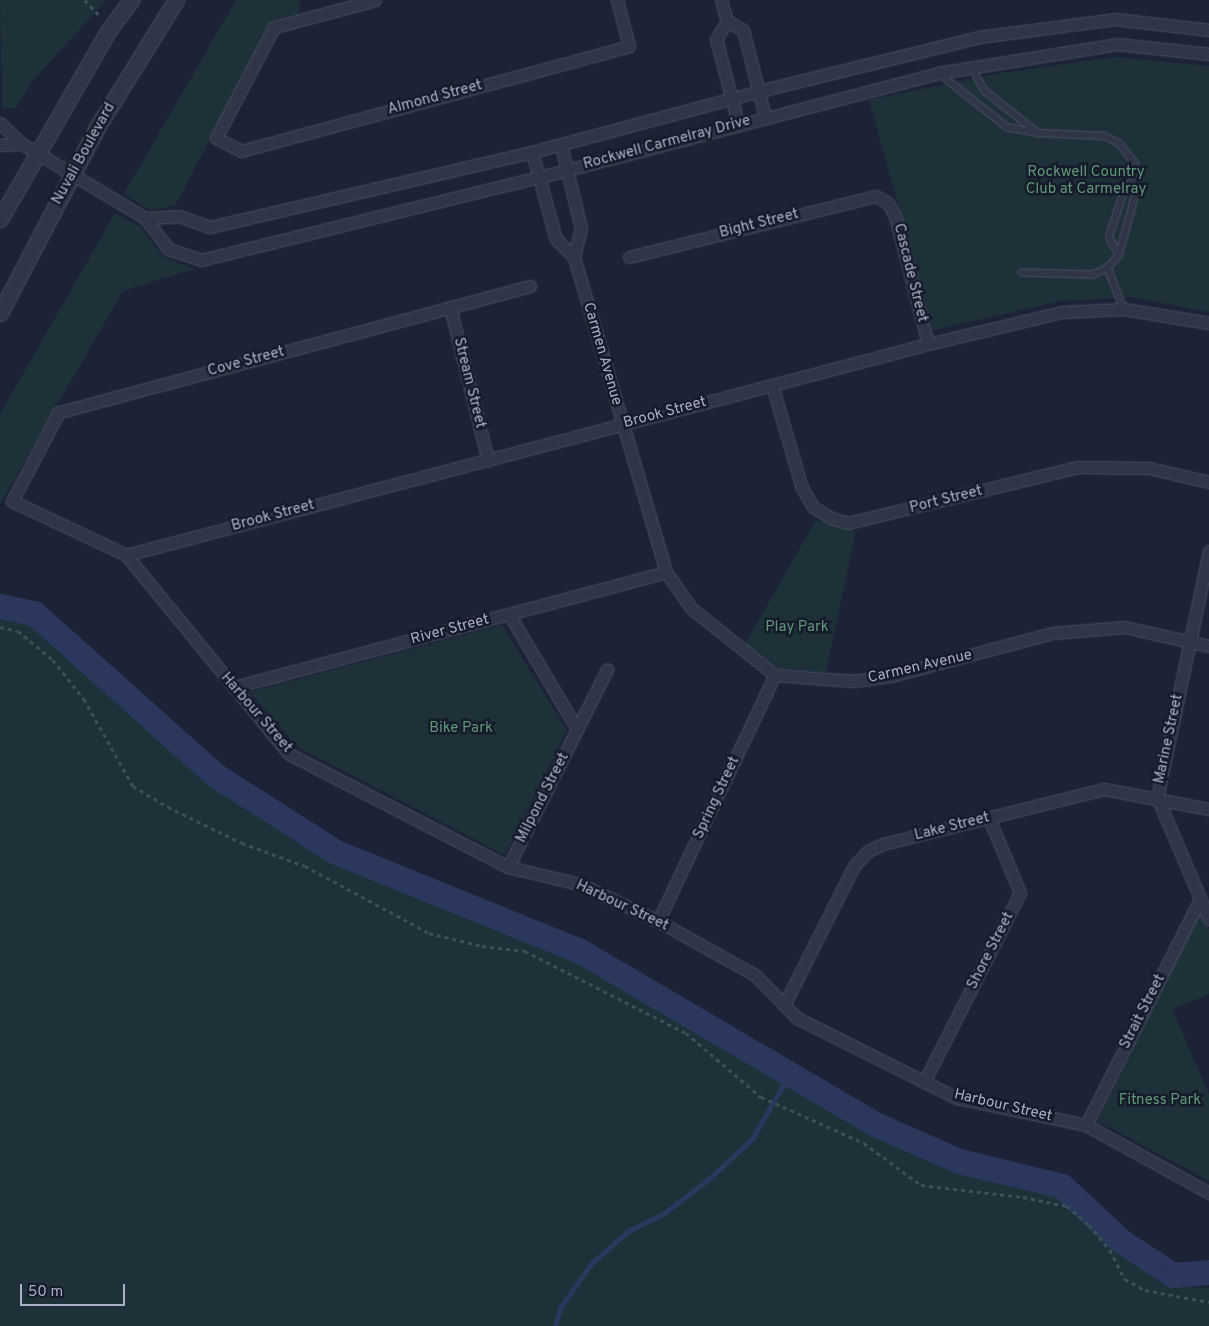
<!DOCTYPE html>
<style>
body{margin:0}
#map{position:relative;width:1209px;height:1326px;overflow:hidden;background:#1c2337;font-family:Overpass,sans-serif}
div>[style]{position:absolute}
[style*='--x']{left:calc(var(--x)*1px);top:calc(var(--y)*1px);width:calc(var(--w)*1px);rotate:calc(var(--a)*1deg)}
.green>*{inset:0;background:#1e3138}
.stream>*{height:4.5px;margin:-2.25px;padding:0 2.25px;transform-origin:2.25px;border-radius:2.25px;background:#2b375c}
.river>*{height:25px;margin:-12.5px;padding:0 12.5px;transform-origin:12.5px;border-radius:12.5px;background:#2b375c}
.path>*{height:2.5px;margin-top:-1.25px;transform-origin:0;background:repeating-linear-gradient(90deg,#3c4e56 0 4px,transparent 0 8px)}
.roads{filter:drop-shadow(0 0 1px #4b5063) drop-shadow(0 0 1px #4b5063)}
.service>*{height:5.5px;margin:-2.75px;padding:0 2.75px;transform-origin:2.75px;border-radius:2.75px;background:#303647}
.minor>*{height:11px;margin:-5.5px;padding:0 5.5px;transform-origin:5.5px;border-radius:5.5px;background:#303647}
.tertiary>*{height:15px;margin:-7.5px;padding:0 7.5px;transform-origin:7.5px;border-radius:7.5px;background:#303647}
span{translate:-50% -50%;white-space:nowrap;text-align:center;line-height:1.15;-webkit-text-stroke:5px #161b2b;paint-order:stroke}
.street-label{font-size:15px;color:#a9afc5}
.park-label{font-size:15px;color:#5f9776}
.scale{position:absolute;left:20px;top:1284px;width:105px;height:22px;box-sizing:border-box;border:2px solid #a9afc5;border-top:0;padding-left:6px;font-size:15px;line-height:18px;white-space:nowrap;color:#a9afc5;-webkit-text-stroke:4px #161b2b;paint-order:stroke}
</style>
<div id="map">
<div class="green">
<i style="clip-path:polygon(0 0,106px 0,30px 84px,16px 108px,2px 109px)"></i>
<i style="clip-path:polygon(236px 0,300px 0,299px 13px,271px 21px,175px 206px,150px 210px,124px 194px)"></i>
<i style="clip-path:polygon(1115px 57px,1209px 66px,1209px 312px,1131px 297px,1061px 301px,933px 330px,869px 100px,1000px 73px)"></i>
<i style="clip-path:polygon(115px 213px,140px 226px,163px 257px,194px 269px,123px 291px,0 504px,0 414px)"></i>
<i style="clip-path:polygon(816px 520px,856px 531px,826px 672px,780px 669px,745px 644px)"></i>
<i style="clip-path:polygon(0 606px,34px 613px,215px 775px,336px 852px,580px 951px,877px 1125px,959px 1161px,1062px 1186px,1121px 1241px,1188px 1287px,1209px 1288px,1209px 1326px,0 1326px)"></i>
<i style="clip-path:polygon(502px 625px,567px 730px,505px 855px,298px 747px,249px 692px)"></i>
<i style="clip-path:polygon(1200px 909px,1209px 930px,1209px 994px,1172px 1009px,1209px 1094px,1209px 1181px,1098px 1121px)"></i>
</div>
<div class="stream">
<i style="--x:555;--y:1326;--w:19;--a:-74"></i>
<i style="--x:560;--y:1308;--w:54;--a:-54.8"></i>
<i style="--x:591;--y:1264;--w:50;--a:-41.7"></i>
<i style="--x:628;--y:1231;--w:39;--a:-26"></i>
<i style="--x:663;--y:1214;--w:58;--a:-37.3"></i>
<i style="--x:709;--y:1179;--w:59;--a:-42.9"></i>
<i style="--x:752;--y:1139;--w:74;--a:-60"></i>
</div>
<div class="river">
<i style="--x:0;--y:606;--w:35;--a:12"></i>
<i style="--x:34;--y:613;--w:243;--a:41.8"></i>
<i style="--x:215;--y:775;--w:143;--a:32.5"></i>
<i style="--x:336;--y:852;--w:263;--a:22.1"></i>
<i style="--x:580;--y:951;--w:344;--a:30.4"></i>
<i style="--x:877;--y:1125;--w:90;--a:23.7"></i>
<i style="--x:959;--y:1161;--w:106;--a:13.6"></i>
<i style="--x:1062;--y:1186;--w:81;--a:43"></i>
<i style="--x:1121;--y:1241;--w:62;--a:33.2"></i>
<i style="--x:1173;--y:1275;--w:36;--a:-5"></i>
</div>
<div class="path">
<i style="--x:85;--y:0;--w:23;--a:47"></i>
<i style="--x:0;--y:627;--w:18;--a:13"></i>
<i style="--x:18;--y:631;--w:45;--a:39.6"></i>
<i style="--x:53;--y:660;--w:50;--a:51.5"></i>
<i style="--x:84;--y:699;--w:100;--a:60.6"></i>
<i style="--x:133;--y:786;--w:41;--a:31"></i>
<i style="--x:168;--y:807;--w:82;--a:25.9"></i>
<i style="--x:242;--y:843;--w:67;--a:20.1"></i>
<i style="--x:305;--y:866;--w:141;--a:28.4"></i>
<i style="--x:429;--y:933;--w:55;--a:13.8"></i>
<i style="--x:482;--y:946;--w:43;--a:6.6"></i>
<i style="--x:525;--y:951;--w:181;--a:27"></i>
<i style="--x:686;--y:1033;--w:99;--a:40.5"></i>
<i style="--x:761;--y:1097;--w:113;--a:24.1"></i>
<i style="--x:864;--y:1143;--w:71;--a:36.4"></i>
<i style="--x:921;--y:1185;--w:103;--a:6.7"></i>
<i style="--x:1023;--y:1197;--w:45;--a:11.6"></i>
<i style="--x:1067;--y:1206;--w:29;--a:41"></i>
<i style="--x:1089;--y:1225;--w:33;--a:50"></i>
<i style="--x:1110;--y:1250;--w:33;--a:63"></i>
<i style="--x:1125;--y:1279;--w:23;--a:29"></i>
<i style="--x:1145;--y:1290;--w:65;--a:10.6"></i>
</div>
<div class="roads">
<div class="service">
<i style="--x:972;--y:67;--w:27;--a:62"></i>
<i style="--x:985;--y:91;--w:66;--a:38.3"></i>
<i style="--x:940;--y:74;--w:85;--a:38.3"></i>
<i style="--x:1007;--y:127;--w:33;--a:11"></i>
<i style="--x:1039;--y:133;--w:66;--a:2.6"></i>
<i style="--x:1105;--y:136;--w:17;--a:28"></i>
<i style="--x:1120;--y:144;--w:24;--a:52"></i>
<i style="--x:1135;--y:163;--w:24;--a:83"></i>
<i style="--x:1138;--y:187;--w:72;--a:105.4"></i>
<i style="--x:1119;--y:256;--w:16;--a:133"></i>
<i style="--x:1108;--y:268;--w:17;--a:155"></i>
<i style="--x:1093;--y:275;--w:71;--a:-178.4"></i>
<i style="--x:1119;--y:256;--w:21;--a:-118"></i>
<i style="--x:1109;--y:237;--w:52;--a:-71.9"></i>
<i style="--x:1125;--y:188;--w:18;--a:-45"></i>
<i style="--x:1108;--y:268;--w:44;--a:68.7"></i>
</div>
<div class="minor">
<i style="--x:375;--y:0;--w:105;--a:165"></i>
<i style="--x:274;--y:27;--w:125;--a:117.6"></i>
<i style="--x:216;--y:138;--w:28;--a:27"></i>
<i style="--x:241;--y:151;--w:402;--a:-15.1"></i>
<i style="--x:629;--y:46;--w:48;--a:-104.6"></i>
<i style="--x:721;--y:0;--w:22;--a:74"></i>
<i style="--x:727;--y:21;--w:18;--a:29"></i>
<i style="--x:743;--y:30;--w:89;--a:75.7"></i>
<i style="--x:727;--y:21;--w:21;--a:121"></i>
<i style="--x:716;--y:39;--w:87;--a:75.3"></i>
<i style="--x:0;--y:123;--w:30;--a:44"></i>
<i style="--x:22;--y:144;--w:144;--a:31"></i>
<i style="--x:145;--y:218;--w:39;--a:53"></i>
<i style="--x:168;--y:249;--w:35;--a:18"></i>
<i style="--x:201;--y:260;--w:349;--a:-13.8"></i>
<i style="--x:540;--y:177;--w:411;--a:-14.6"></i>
<i style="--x:938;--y:73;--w:181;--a:-9.2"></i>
<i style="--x:1117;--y:44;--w:93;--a:6.2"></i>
<i style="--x:0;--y:145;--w:22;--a:-3"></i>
<i style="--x:561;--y:145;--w:85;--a:76.5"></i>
<i style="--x:581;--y:228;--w:30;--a:104"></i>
<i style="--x:532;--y:152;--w:90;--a:74.6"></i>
<i style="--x:556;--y:239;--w:25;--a:45"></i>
<i style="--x:574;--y:257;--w:328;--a:73.7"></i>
<i style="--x:666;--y:572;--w:44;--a:55.2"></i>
<i style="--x:691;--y:608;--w:107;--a:38.6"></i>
<i style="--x:775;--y:675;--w:79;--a:4.3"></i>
<i style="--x:854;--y:681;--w:37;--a:-8"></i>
<i style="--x:891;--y:676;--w:168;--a:-14.9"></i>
<i style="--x:1053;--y:633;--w:71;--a:-4.8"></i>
<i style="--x:1124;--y:627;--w:87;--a:12.6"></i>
<i style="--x:145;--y:218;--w:34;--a:-3"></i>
<i style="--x:179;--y:216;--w:33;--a:20"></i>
<i style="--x:210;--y:227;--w:331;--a:-13.1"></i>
<i style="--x:532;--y:152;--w:235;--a:-15"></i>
<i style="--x:759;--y:91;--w:227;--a:-13.8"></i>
<i style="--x:979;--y:37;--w:137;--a:-7.5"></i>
<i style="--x:1115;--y:19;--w:95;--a:6.7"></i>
<i style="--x:629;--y:257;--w:254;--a:-13.9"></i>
<i style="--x:876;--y:196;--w:14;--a:30"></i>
<i style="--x:888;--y:203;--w:15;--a:62"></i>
<i style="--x:895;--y:216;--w:132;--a:75.5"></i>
<i style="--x:530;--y:286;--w:488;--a:165"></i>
<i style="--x:59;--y:412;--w:101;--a:117.8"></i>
<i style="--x:12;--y:501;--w:126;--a:25.3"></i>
<i style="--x:126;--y:555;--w:257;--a:50.7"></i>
<i style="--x:289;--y:754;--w:246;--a:27.3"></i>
<i style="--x:508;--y:867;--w:74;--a:13.3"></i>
<i style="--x:580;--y:884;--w:86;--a:25.4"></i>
<i style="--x:658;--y:921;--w:111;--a:29.1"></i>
<i style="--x:755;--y:975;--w:60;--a:45.7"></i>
<i style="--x:797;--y:1018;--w:179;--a:26.6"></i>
<i style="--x:957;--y:1098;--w:132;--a:11.8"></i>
<i style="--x:1086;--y:1125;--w:141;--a:28.9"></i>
<i style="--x:450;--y:307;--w:158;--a:76.1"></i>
<i style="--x:772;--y:385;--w:107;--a:73.8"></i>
<i style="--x:802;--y:488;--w:22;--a:60"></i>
<i style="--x:813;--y:507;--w:21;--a:31"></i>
<i style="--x:831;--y:518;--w:18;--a:16"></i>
<i style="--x:848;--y:523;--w:237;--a:-13.7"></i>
<i style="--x:1078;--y:467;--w:71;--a:0.8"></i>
<i style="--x:1149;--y:468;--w:62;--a:13.1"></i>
<i style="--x:1209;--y:551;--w:251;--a:101.9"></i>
<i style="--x:1157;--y:797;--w:133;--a:66.9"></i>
<i style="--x:126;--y:555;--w:829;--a:-14.74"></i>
<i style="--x:928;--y:344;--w:138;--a:-13.4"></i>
<i style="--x:1062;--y:312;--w:62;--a:-2.8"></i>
<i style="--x:1124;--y:309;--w:86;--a:9.4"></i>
<i style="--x:509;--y:614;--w:134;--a:59.4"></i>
<i style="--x:234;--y:687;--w:447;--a:-14.9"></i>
<i style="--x:508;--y:867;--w:221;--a:-63.4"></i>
<i style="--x:658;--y:921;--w:272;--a:-64.6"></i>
<i style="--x:784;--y:1005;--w:156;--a:-63.3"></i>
<i style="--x:854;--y:866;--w:21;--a:-47"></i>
<i style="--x:868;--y:851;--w:17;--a:-25"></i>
<i style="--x:883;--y:844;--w:228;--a:-14"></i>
<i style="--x:1104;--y:789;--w:107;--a:10.8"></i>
<i style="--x:924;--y:1082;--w:212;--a:-63.1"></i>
<i style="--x:1020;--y:893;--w:81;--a:-112.5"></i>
<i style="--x:1086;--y:1125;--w:253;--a:-63.2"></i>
</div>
<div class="tertiary">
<i style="--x:0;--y:219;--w:217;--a:-60.1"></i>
<i style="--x:108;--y:31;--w:39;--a:-53"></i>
<i style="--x:0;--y:313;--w:208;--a:-62.4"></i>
<i style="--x:96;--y:129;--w:152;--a:-58.2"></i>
</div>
</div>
<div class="street-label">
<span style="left:435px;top:98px;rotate:-15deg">Almond Street</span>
<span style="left:667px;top:143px;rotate:-15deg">Rockwell Carmelray Drive</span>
<span style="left:84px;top:154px;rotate:-61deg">Nuvali Boulevard</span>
<span style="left:759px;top:224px;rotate:-14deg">Bight Street</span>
<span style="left:910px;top:273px;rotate:76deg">Cascade Street</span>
<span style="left:602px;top:354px;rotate:74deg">Carmen Avenue</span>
<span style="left:246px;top:362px;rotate:-15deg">Cove Street</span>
<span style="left:469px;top:383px;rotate:76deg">Stream Street</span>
<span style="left:665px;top:413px;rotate:-15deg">Brook Street</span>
<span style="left:946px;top:500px;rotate:-14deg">Port Street</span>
<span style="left:273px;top:516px;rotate:-15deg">Brook Street</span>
<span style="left:450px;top:630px;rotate:-15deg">River Street</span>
<span style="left:920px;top:667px;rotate:-13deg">Carmen Avenue</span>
<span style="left:256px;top:713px;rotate:49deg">Harbour Street</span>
<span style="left:1169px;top:739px;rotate:-78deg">Marine Street</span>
<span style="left:543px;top:798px;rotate:-63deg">Milpond Street</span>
<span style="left:717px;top:798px;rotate:-65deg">Spring Street</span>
<span style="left:952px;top:827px;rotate:-14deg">Lake Street</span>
<span style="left:622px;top:906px;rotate:25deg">Harbour Street</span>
<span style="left:991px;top:951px;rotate:-63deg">Shore Street</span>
<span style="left:1143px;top:1012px;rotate:-63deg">Strait Street</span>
<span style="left:1003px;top:1106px;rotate:13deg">Harbour Street</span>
</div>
<div class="park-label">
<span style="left:1086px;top:181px">Rockwell Country<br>Club at Carmelray</span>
<span style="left:797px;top:628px">Play Park</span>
<span style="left:461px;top:729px">Bike Park</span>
<span style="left:1160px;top:1101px">Fitness Park</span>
</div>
<div class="scale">50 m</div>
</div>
